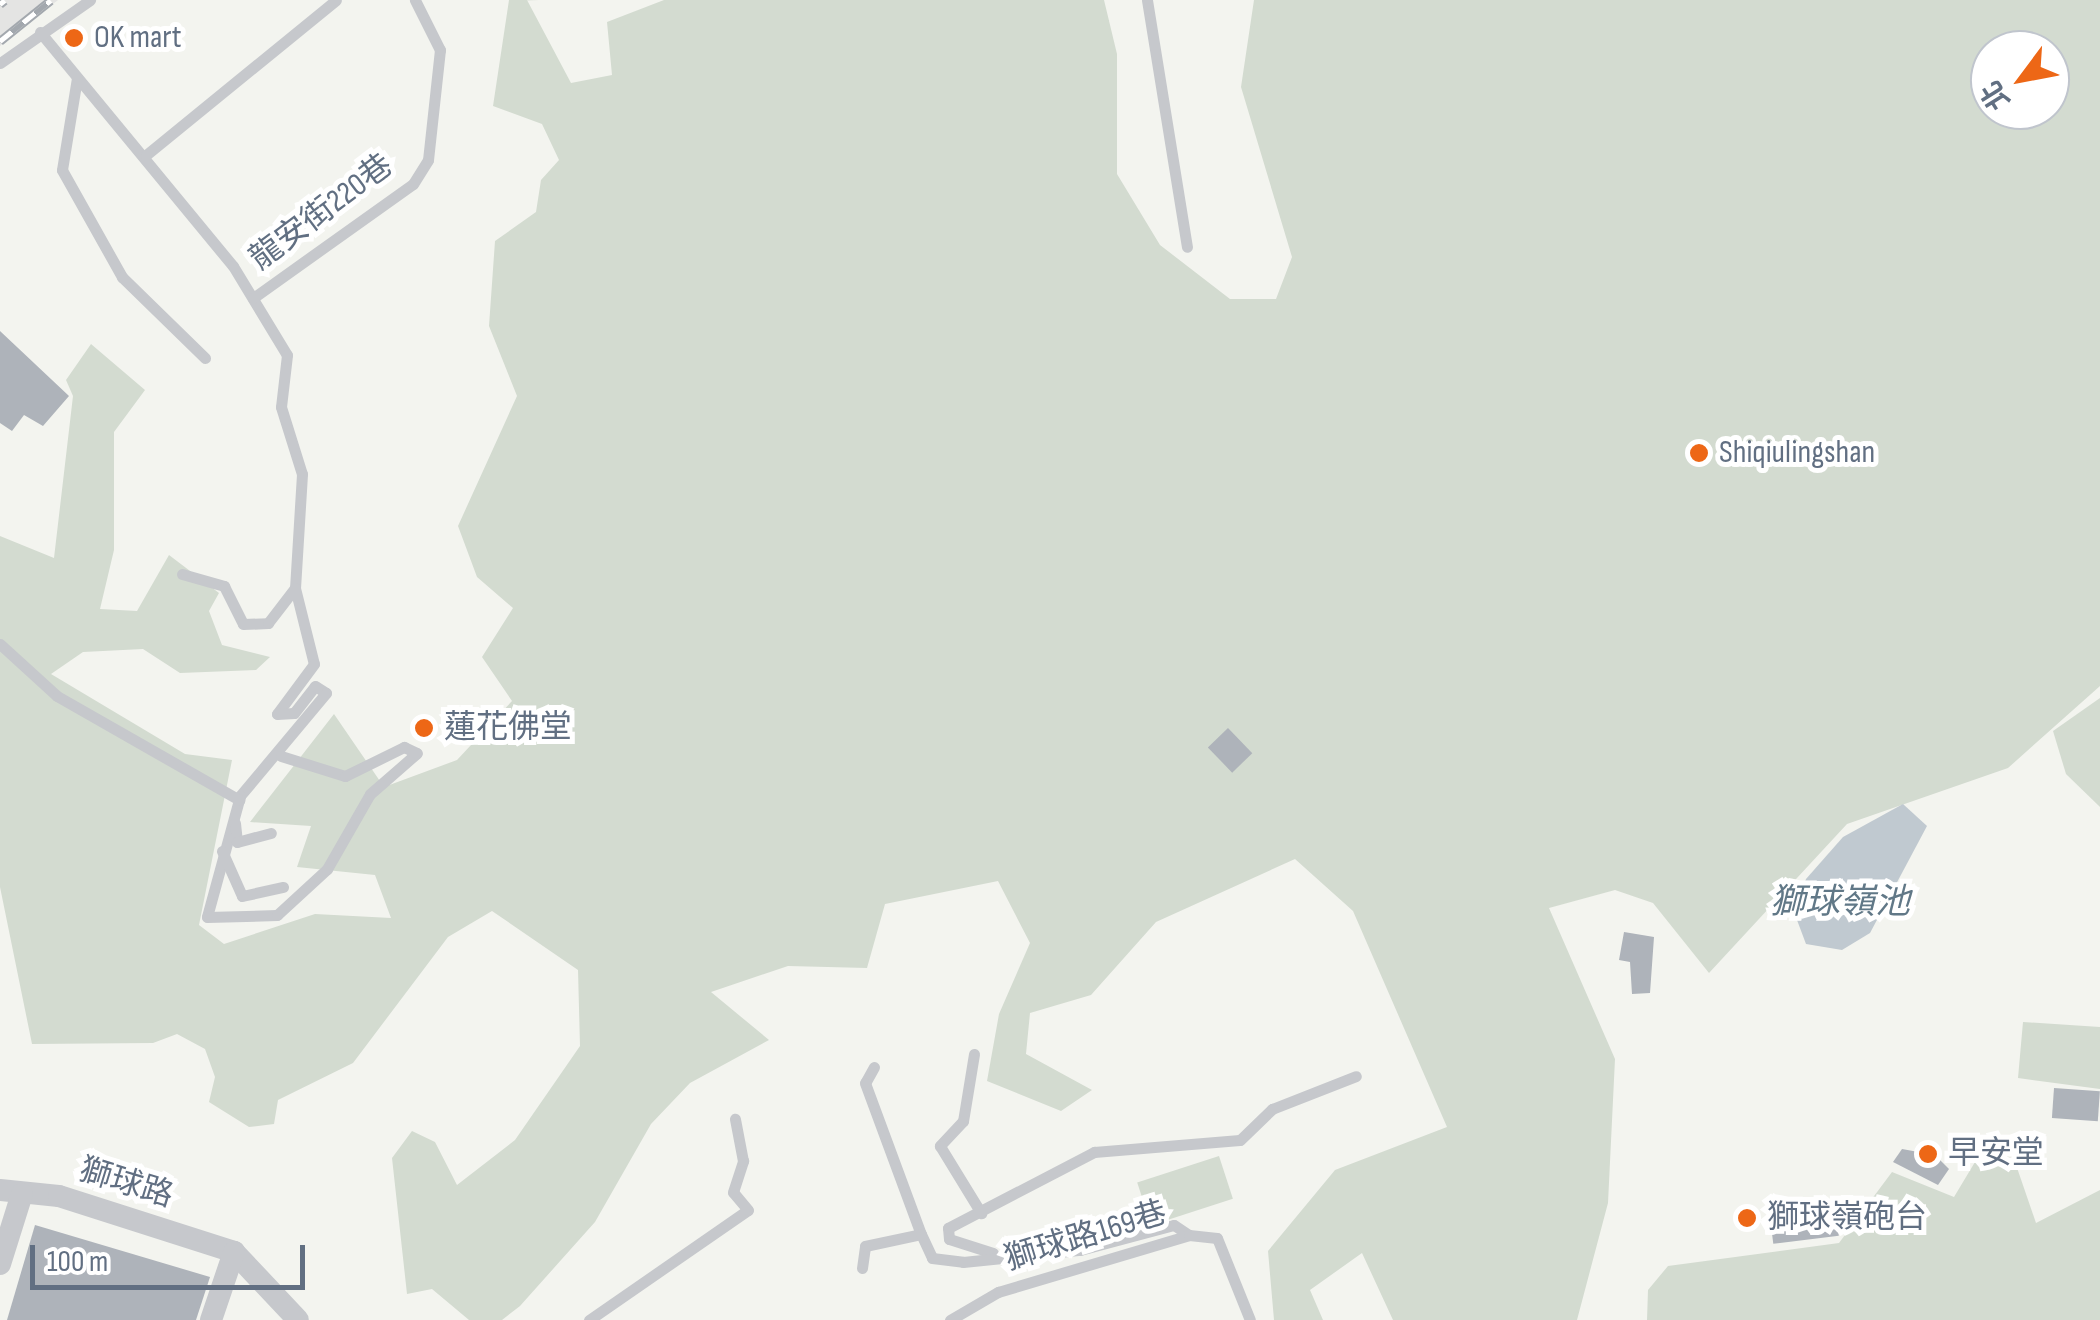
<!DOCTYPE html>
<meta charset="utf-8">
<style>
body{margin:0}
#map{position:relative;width:2100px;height:1320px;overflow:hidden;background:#f3f4ef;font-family:"Sofia Sans Condensed","Noto Sans TC",sans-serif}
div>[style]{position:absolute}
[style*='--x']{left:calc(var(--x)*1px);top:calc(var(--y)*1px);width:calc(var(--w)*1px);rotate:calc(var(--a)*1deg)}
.built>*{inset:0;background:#e4e4e3}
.green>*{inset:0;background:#d3dbd0;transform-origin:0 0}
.water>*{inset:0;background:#c0c9d0}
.building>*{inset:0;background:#aeb3ba;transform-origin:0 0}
.service>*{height:11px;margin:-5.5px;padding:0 5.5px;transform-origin:5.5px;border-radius:5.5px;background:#c6c8cc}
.minor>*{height:22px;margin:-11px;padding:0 11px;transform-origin:11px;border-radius:11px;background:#c6c8cc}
.rail>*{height:9px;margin-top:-4.5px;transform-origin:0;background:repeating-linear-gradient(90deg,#fff 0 15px,#a3a8ae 0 30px);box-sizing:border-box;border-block:2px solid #a3a8ae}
.dots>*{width:28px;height:28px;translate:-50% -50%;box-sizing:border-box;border:5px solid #fff;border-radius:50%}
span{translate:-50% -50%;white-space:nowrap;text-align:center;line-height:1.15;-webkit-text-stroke:10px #fff;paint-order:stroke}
.poi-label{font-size:32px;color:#616f82}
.left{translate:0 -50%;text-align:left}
.street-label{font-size:32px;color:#616f82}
.water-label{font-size:35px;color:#617887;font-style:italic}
.north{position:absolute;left:1970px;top:30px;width:100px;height:100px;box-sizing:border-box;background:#fff;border:2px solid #c0c5cd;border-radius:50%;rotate:238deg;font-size:28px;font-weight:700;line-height:40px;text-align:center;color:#616f82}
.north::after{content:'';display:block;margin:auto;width:35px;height:45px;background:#ed6716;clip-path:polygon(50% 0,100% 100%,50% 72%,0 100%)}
.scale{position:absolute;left:30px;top:1245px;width:275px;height:45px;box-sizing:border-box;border:5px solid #616f82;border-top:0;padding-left:12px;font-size:30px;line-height:35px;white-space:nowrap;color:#616f82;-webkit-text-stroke:8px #fff;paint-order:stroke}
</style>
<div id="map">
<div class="built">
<i style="clip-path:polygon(0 0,58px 0,0 46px)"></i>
</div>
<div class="green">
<i style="clip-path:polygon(evenodd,509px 0,527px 0,571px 83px,612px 75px,607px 22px,664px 0,1104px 0,1117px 54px,1117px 174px,1160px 245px,1230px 299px,1276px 299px,1292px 257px,1241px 87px,1254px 0,2100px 0,2100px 686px,2008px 768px,1847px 824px,1709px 973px,1653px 903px,1615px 890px,1549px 908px,1615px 1059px,1608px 1203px,1577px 1320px,1393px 1320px,1362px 1253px,1310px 1290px,1323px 1320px,1274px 1320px,1268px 1251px,1335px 1170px,1447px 1127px,1353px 911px,1295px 859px,1156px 922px,1091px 995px,1030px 1013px,1026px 1054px,1092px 1090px,1061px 1111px,987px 1081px,999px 1014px,1030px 943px,998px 881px,885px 904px,867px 968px,788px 966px,711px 992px,769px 1040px,690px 1083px,651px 1124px,595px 1222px,520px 1306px,502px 1320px,469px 1320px,432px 1289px,407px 1294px,392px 1158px,412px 1131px,435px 1142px,457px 1185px,515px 1140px,580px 1046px,578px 970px,492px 911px,448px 937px,353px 1063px,278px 1100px,274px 1124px,249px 1127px,209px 1102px,215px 1077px,205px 1049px,177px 1034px,153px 1043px,32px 1044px,0 887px,0 536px,54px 558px,73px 396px,66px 380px,91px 344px,145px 390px,114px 432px,114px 550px,100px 609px,137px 611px,169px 555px,219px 593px,209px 611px,222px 645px,270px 657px,256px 670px,180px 673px,143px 649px,83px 652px,51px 674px,185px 754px,232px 760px,199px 925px,224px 944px,315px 914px,391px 918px,375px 875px,297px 867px,311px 826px,250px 822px,334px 714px,384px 787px,457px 760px,512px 701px,482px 657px,513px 608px,477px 577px,458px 526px,517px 396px,489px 326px,495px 241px,536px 212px,541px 180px,559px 160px,542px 124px,493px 106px,509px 0,1990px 50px,2050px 50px,2050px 110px,1990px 110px,1990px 50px)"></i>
<i style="clip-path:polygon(2100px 698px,2100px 807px,2066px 774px,2053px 731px)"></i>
<i style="clip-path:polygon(2023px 1022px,2100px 1027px,2100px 1089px,2018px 1078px)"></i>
<i style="clip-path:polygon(1984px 1147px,2014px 1159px,2036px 1223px,2100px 1190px,2100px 1320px,1647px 1320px,1648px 1290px,1668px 1266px,1839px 1243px,1892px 1172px,1954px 1197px)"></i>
<i style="left:1219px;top:1156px;width:45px;height:86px;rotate:72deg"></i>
</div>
<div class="water">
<i style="clip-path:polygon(1903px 804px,1927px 826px,1870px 933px,1842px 950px,1806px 944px,1794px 912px,1806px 879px,1843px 837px)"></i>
</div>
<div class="building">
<i style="clip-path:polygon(0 331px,69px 396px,43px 426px,24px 415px,12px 431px,0 423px)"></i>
<i style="left:1228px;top:728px;width:35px;height:28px;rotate:46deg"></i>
<i style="clip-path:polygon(1624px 932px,1654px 937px,1650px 993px,1632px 994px,1630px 962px,1619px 960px)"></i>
<i style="left:2054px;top:1088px;width:46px;height:30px;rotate:4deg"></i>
<i style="clip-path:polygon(1902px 1149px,1935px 1155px,1949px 1169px,1938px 1185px,1893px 1162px)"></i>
<i style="left:1836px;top:1213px;width:23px;height:66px;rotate:83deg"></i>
<i style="clip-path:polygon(35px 1225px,210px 1277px,196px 1320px,7px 1320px)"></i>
</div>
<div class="service">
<i style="--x:1147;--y:0;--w:250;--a:80.8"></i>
<i style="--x:40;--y:32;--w:303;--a:50.5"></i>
<i style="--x:233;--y:266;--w:104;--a:58.8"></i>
<i style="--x:287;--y:355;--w:52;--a:96.6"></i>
<i style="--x:281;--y:407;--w:70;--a:72.6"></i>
<i style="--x:302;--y:474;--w:114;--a:93.5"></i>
<i style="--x:295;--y:588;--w:78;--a:76"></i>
<i style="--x:314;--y:664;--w:62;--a:126.5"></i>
<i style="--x:277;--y:714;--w:17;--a:-3"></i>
<i style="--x:294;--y:713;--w:34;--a:-52"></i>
<i style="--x:315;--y:686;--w:13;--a:32"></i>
<i style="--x:326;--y:693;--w:134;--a:129.9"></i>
<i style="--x:240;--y:796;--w:125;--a:105.3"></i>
<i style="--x:207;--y:917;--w:70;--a:-1.6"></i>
<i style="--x:277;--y:915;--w:68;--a:-42.6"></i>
<i style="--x:327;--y:869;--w:86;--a:-60.2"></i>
<i style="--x:370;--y:794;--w:62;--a:-41.1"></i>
<i style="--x:0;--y:63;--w:110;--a:-35"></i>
<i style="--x:77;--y:78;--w:93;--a:99.3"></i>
<i style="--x:62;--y:170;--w:123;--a:60.7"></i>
<i style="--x:122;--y:277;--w:116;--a:44.3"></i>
<i style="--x:146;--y:155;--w:245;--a:-39.2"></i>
<i style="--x:253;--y:298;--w:196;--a:-35.5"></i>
<i style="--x:413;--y:184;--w:28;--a:-58"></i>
<i style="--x:428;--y:160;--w:111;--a:-83.8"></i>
<i style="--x:440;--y:50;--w:56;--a:-116.6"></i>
<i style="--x:182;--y:574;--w:44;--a:15.9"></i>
<i style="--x:224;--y:586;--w:42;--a:63.4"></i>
<i style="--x:243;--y:624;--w:25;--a:-2"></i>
<i style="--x:268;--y:623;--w:44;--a:-52.4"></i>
<i style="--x:0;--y:644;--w:77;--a:42.4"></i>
<i style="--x:57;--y:696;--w:210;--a:29.7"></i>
<i style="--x:281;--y:756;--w:67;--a:17.4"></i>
<i style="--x:345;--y:776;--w:66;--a:-26.2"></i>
<i style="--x:404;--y:747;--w:14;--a:25"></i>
<i style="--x:235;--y:823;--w:19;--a:84"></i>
<i style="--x:237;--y:842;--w:35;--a:-15"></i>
<i style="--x:222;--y:851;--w:49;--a:66"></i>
<i style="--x:242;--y:896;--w:42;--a:-12.4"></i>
<i style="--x:974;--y:1054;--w:68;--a:99.3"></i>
<i style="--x:963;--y:1121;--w:34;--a:133"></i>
<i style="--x:940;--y:1146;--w:79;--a:58.5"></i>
<i style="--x:874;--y:1067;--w:18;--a:119"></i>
<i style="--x:865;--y:1083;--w:161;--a:69.7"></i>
<i style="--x:993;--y:1253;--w:46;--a:-162.3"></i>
<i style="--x:949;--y:1239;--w:11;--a:-95"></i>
<i style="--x:948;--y:1228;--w:165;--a:-27.5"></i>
<i style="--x:1094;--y:1152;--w:146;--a:-4.7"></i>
<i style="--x:1240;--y:1140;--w:45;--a:-44.1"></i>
<i style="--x:1272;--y:1109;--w:90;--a:-21.4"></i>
<i style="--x:862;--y:1268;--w:22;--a:-82"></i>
<i style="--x:865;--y:1246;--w:57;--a:-12.1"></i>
<i style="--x:921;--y:1234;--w:26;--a:65"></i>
<i style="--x:932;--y:1258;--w:31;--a:7"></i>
<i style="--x:963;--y:1262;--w:118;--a:-5.9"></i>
<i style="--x:1080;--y:1250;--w:97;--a:-14.9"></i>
<i style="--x:1174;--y:1225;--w:18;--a:34"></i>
<i style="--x:589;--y:1320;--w:193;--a:-34.7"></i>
<i style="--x:748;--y:1210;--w:23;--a:-130"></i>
<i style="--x:733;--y:1192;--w:33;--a:-72"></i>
<i style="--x:743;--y:1161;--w:43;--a:-100.8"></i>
<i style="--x:950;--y:1320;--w:56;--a:-30.3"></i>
<i style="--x:998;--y:1292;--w:199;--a:-16.6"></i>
<i style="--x:1189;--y:1235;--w:28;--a:6"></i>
<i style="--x:1217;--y:1238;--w:88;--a:68.1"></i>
</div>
<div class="minor">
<i style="--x:0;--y:1190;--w:59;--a:5.8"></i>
<i style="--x:59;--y:1196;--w:184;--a:17.7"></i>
<i style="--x:234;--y:1252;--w:93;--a:46.7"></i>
<i style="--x:0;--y:1264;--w:73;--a:-72.6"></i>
<i style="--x:211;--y:1320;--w:72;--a:-71.3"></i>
</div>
<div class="rail">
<i style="--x:0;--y:4;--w:6;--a:-39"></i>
<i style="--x:0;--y:41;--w:65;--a:-38.8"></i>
</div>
<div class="dots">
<i style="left:74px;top:38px;background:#ed6716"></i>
<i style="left:1699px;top:453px;background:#ed6716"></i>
<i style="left:424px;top:728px;background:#ed6716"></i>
<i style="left:1928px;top:1154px;background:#ed6716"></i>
<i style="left:1747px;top:1218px;background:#ed6716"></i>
</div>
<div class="poi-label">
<span class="left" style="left:94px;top:38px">OK mart</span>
<span class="left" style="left:1719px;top:453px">Shiqiulingshan</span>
<span class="left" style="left:444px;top:728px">蓮花佛堂</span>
<span class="left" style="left:1948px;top:1154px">早安堂</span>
<span class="left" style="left:1767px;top:1218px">獅球嶺砲台</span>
</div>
<div class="street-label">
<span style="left:322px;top:213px;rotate:-37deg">龍安街220巷</span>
<span style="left:126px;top:1184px;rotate:17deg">獅球路</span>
<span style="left:1086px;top:1237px;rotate:-17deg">獅球路169巷</span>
</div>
<div class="water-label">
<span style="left:1840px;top:903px">獅球嶺池</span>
</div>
<div class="north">北</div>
<div class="scale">100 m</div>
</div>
